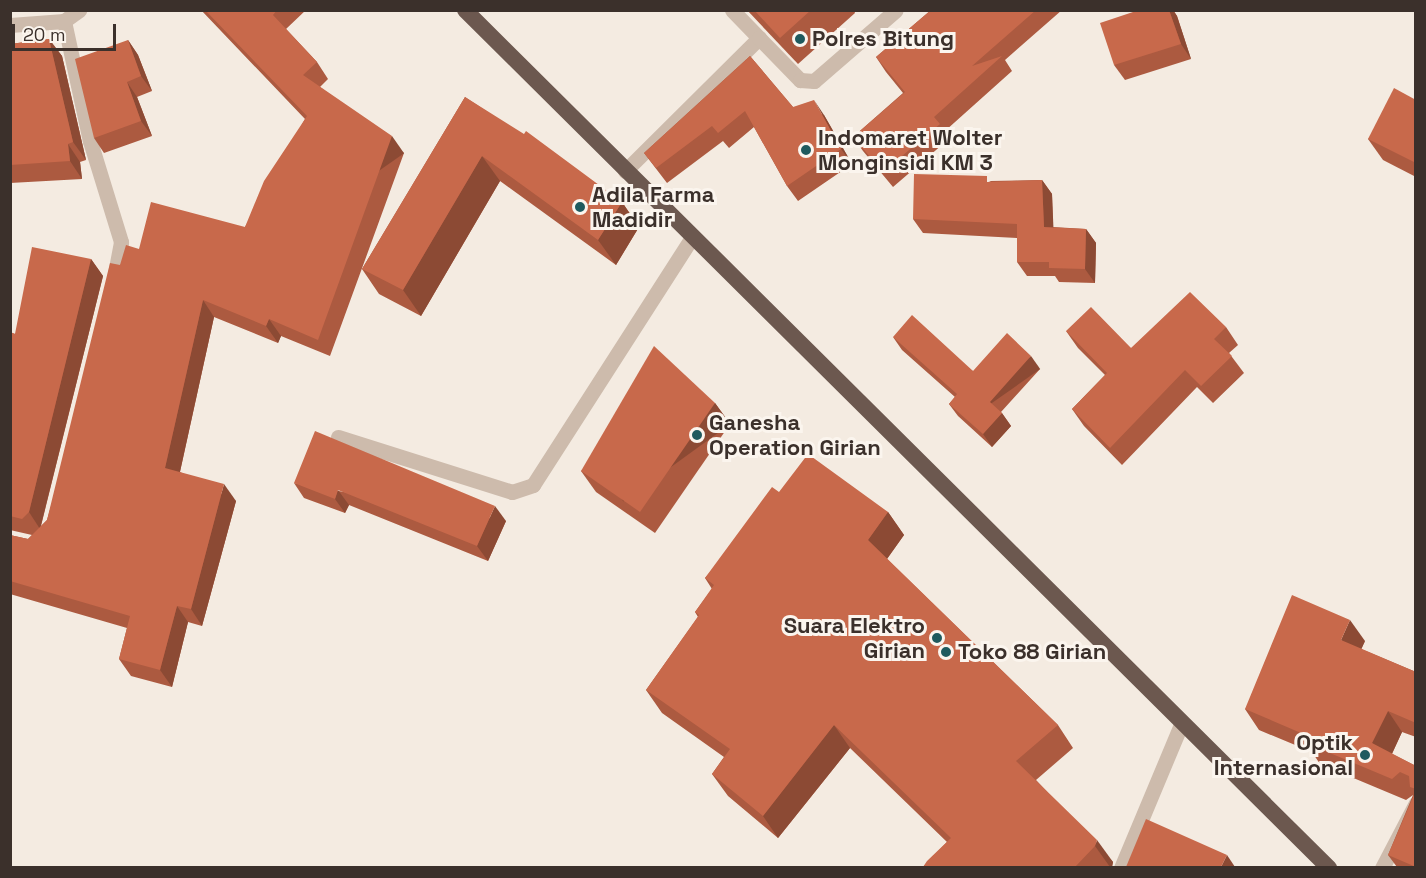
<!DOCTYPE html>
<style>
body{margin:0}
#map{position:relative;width:1426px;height:878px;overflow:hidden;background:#f4ebe1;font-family:"Space Grotesk",sans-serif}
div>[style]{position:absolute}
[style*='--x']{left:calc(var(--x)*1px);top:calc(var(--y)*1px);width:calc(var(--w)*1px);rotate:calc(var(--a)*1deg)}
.service>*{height:15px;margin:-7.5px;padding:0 7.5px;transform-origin:7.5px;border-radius:7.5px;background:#cdbbac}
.minor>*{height:15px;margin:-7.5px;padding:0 7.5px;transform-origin:7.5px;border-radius:7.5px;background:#cdbbac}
.trunk>*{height:16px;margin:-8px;padding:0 8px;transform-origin:8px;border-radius:8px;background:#6c584f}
.wall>*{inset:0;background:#ac5a40}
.shaded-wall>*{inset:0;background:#8c4a34;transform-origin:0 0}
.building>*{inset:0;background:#c8694b}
.dots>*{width:16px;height:16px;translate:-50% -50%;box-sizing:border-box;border:3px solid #fbf5ee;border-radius:50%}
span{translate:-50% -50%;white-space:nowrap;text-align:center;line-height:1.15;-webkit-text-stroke:6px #fbf5ee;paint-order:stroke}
.poi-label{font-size:22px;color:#3b302b;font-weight:700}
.left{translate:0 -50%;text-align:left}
.right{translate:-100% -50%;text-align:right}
.frame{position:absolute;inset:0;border:12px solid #3b302b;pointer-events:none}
.scale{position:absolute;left:12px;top:24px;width:104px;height:27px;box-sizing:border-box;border:3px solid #3b302b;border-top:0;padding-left:8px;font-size:18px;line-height:21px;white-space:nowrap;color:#3b302b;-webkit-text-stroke:4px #fbf5ee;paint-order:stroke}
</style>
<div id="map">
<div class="service">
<i style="--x:732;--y:10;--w:39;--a:46"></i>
</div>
<div class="minor">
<i style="--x:64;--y:21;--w:123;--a:77.8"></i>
<i style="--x:90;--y:141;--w:106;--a:72.9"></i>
<i style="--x:121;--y:242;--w:43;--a:100.8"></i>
<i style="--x:10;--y:25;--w:54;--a:-4.2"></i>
<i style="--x:64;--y:21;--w:19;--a:-36"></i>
<i style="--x:625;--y:171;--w:189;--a:-44.8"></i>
<i style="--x:759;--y:38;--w:59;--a:45.7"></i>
<i style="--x:800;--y:80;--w:14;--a:4"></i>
<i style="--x:814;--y:81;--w:108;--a:-40.9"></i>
<i style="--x:338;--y:437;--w:182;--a:17.5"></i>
<i style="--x:512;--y:492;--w:22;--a:-18"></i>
<i style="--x:533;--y:485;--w:295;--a:-57.3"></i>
<i style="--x:1121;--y:868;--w:158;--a:-67.3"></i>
<i style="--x:1382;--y:868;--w:73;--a:-62.4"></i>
</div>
<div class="trunk">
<i style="--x:465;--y:10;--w:1218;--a:44.8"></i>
</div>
<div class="wall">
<i style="clip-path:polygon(201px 10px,306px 10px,286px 29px,317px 62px,328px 79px,320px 87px,404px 153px,330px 356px,281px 336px,278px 343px,214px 317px,180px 472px,236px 501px,202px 626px,188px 622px,172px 687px,131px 676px,119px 659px,127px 628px,10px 594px,10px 535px,28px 539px,32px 535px,10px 530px,10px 332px,15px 334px,91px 259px,103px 276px,41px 526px,47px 520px,120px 265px,139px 249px,245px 227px,305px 119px)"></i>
<i style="clip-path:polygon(747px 10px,854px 10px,855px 13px,798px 64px)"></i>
<i style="clip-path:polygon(931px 10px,1062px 10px,1005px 60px,1012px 71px,945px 131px,950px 138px,893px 187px,863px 151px,853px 137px,903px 93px,886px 72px,876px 57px)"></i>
<i style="clip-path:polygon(1139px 10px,1173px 10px,1177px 16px,1191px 59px,1125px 80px,1114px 65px)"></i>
<i style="clip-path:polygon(49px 39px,62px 56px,86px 160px,80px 162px,82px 179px,10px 183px,10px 44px)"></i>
<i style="clip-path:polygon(128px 40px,138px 55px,152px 91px,137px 97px,152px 136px,104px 153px,94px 138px)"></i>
<i style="clip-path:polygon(750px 56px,793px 107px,824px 115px,852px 164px,798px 201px,787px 186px,754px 127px,729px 148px,723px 141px,667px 183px,644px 153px)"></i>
<i style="clip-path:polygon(465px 97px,622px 202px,639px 227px,616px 265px,500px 181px,421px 316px,379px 294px,362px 269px)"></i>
<i style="clip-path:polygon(1416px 100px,1416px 177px,1383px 160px,1368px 139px)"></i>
<i style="clip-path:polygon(1042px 180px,1052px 194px,1053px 227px,1086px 229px,1096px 243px,1095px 283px,1059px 282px,1055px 276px,1027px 276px,1017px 262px,1017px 238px,923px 233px,913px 219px,991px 181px)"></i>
<i style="clip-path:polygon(1226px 327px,1238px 345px,1229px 353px,1244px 373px,1213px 403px,1197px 387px,1122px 465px,1084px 426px,1072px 409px,1105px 375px,1078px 348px,1066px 331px,1131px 348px)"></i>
<i style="clip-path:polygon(893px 337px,973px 371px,1040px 369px,1001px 412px,1011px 426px,992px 447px,958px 416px,949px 404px,955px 397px,902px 350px)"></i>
<i style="clip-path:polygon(715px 403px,730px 424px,655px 533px,596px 492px,581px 471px)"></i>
<i style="clip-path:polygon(294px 483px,506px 521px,488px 561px,349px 505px,345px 513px,304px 498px)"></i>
<i style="clip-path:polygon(779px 492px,888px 512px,904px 535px,887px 559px,1058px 725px,1073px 748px,1036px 780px,1113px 862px,1112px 867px,923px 867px,947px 842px,850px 748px,778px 838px,728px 796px,712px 774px,724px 757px,662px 713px,646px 690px,698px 617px,695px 612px,712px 589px,705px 578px)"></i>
<i style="clip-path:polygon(1365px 641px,1361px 649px,1416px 672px,1416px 737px,1402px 732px,1392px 754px,1416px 766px,1416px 867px,1397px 867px,1388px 855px,1413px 795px,1406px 800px,1320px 764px,1312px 752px,1259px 730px,1245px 709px)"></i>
</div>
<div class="shaded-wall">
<i style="clip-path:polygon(1169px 10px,1173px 10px,1177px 16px,1191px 59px,1181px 44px)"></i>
<i style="clip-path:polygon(49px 39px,62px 56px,86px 160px,73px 142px)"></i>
<i style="clip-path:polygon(128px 40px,138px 55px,152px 91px,141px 76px)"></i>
<i style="clip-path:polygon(127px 82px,137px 97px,152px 136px,141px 121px)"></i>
<i style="clip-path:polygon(814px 100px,824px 115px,852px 164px,841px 149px)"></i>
<i style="left:392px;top:136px;width:21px;height:217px;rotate:55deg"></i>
<i style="clip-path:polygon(68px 144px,80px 162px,82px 179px,70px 161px)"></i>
<i style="clip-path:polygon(482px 156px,500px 181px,421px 316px,403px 290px)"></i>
<i style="clip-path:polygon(1042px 180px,1052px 194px,1054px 241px,1044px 227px)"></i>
<i style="clip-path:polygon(622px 202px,639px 227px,616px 265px,598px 240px)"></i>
<i style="clip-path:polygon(1086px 229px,1096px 243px,1095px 283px,1085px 269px)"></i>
<i style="clip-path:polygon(91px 259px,103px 276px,40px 529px,29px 512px)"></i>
<i style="clip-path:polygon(203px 300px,214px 317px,177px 485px,165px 468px)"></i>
<i style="clip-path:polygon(269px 319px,281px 336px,278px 343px,266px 326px)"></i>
<i style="left:1031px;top:356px;width:16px;height:62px;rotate:55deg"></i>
<i style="left:715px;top:403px;width:26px;height:132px;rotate:54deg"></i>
<i style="clip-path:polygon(1002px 413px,1011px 426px,992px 447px,983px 434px)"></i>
<i style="clip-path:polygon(224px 484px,236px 501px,202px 626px,191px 609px)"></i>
<i style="clip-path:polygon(338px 490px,349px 505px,345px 513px,335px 499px)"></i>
<i style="clip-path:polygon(495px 506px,506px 521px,488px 561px,477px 546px)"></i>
<i style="clip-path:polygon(888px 512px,904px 535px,884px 563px,868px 540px)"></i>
<i style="clip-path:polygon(177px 606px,188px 622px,172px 687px,160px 670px)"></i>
<i style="clip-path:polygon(1350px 620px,1365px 641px,1356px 661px,1341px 640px)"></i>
<i style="clip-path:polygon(1388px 711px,1402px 732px,1387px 764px,1372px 743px)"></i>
<i style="clip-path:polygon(834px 725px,850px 748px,778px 838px,763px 816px)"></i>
<i style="clip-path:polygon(1097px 840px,1113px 862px,1112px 867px,1110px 867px,1095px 846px)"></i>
<i style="clip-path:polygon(1227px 855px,1235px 867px,1221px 867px)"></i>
</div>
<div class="building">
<i style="clip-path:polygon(205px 10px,277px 10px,273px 15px,317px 62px,303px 75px,392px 136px,318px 340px,269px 319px,266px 326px,203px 300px,165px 468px,224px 484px,191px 609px,177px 606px,160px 670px,119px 659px,130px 616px,10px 581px,10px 535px,28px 539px,47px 520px,110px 263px,120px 265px,126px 245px,139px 249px,151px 202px,245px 227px,264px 181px,307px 116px)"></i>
<i style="clip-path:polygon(754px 10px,811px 10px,780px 38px)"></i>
<i style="clip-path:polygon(931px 10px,1036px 10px,972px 66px,1002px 56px,934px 117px,940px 124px,883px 172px,853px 137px,905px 92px,876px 57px)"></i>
<i style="clip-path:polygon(1139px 10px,1169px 10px,1181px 44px,1114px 65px,1100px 23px)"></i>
<i style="clip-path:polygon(49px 39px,73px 142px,68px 144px,70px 161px,10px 165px,10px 44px)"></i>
<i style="clip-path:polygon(128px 40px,141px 76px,127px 82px,141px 121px,94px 138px,75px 59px)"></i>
<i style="clip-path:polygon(750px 56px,793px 107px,814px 100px,841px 149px,787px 186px,745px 111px,718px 133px,712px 126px,656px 168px,644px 153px)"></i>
<i style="clip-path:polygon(1394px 88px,1416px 100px,1416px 163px,1368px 139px)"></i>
<i style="clip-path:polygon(465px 97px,524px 134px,526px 131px,622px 202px,598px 240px,482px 156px,403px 290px,362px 269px)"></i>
<i style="clip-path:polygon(914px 174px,987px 176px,987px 182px,1042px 180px,1044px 227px,1086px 229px,1085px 269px,1049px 268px,1049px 262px,1017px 262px,1017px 224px,913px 219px)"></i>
<i style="clip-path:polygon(32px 247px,91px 259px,29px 512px,22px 519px,10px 516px,10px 332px,15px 334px)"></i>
<i style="clip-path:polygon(1190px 292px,1226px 327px,1214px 339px,1232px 356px,1201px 386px,1185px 370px,1110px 448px,1072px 409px,1107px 373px,1066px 331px,1091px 307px,1131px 348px)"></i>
<i style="clip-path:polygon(912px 315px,973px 371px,1007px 333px,1031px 356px,990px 402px,1002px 413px,983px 434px,949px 404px,957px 394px,893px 337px)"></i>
<i style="clip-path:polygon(654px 346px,715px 403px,640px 512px,581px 471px)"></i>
<i style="clip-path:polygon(315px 431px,495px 506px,477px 546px,338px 490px,335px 499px,294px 483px)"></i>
<i style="clip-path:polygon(808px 454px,888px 512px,868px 540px,1058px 725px,1016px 761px,1097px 840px,1095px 846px,1075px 867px,923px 867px,927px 861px,951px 838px,834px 725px,763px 816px,712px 774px,730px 749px,646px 690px,699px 615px,695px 612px,714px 585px,705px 578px,772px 487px,779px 492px)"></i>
<i style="clip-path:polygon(1292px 595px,1350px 620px,1341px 640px,1416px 672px,1416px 723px,1388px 711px,1372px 743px,1416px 766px,1416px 789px,1410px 787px,1409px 776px,1400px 772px,1392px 779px,1306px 743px,1308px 736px,1245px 709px)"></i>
<i style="clip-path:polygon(1416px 790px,1416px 867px,1388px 855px)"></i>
<i style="clip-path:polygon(1146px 819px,1227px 855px,1221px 867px,1126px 867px)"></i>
</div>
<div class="dots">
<i style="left:800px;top:39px;background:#1f5a5e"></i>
<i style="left:806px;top:150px;background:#1f5a5e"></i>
<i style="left:580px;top:207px;background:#1f5a5e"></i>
<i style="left:697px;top:435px;background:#1f5a5e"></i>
<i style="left:937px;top:638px;background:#1f5a5e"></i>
<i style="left:946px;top:652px;background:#1f5a5e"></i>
<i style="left:1365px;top:755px;background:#1f5a5e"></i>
</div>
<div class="poi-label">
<span class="left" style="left:812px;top:39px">Polres Bitung</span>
<span class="left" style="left:818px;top:150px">Indomaret Wolter<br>Monginsidi KM 3</span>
<span class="left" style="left:592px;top:207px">Adila Farma<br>Madidir</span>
<span class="left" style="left:709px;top:435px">Ganesha<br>Operation Girian</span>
<span class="right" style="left:925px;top:638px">Suara Elektro<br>Girian</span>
<span class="left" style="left:958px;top:652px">Toko 88 Girian</span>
<span class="right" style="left:1353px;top:755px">Optik<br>Internasional</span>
</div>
<div class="frame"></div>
<div class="scale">20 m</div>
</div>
